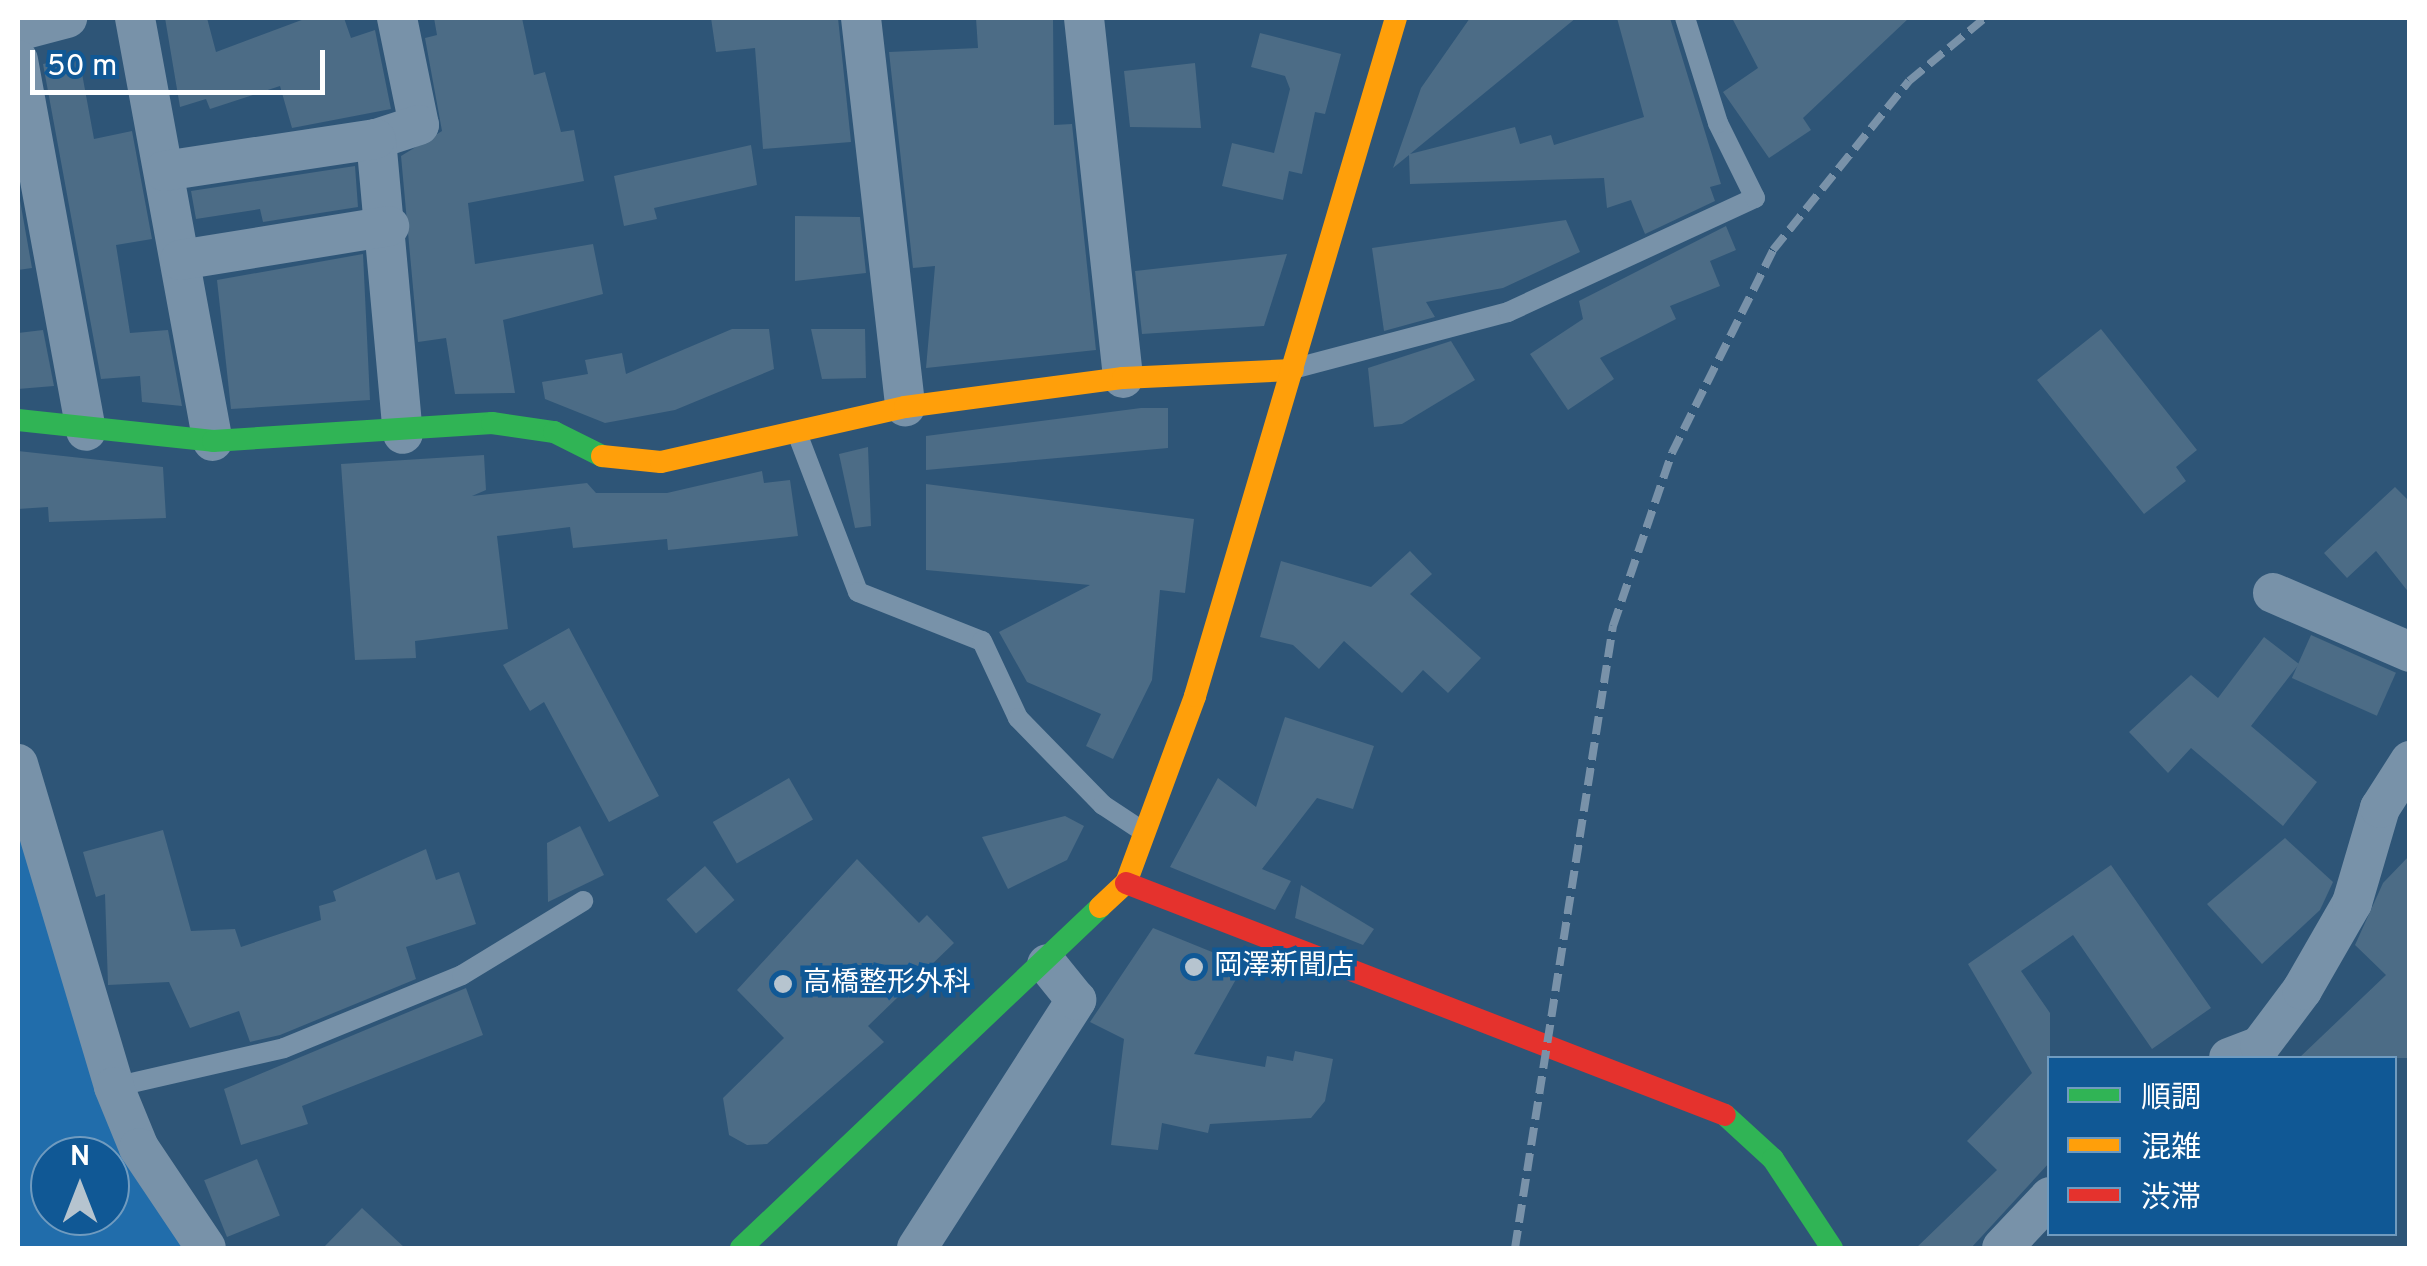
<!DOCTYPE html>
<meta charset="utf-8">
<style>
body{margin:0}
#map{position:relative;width:2427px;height:1266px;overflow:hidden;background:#2e5577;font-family:Overpass,"Noto Sans JP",sans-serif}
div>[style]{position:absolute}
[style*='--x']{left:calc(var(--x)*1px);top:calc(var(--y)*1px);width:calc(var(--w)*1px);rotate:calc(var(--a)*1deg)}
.green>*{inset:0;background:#216dab}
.building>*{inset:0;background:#4c6c86;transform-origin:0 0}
.lane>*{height:20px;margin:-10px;padding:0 10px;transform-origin:10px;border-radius:10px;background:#7892a9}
.street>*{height:40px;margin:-20px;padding:0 20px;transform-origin:20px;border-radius:20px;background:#7892a9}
.fast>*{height:22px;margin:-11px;padding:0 11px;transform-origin:11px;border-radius:11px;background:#30b455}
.slow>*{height:22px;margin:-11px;padding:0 11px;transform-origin:11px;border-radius:11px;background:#ff9f0a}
.jam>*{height:22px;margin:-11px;padding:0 11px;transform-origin:11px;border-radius:11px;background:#e5322d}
.rail>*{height:8px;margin-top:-4px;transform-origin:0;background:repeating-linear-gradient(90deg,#7992a9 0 18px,transparent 0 26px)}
.dots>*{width:28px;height:28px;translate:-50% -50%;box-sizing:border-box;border:5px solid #105895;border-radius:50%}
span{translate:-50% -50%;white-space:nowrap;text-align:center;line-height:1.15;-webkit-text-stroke:9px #105895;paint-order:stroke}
.poi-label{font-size:28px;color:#fff}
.left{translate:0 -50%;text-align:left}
.frame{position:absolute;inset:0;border:20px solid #fff;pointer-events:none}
.legend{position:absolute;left:2047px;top:1056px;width:350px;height:180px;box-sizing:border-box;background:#105895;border:2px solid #709bbf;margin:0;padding:12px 18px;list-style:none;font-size:30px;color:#fff}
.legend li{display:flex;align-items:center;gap:20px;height:50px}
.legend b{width:50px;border:2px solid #709bbf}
.north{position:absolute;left:30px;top:1136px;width:100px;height:100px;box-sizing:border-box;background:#105895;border:2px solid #709bbf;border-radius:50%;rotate:0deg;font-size:28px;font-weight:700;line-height:40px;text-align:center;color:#fff}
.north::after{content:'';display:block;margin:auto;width:35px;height:45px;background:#b6c4cf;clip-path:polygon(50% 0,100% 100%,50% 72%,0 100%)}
.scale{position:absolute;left:30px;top:50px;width:295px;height:45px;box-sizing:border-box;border:5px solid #fff;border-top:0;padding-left:12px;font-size:30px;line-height:35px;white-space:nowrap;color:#fff;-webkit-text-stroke:8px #105895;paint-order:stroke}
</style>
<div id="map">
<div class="green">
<i style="clip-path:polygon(evenodd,18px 764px,114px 1087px,200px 1248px,18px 1248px,18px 764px,50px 1156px,110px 1156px,110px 1216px,50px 1216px,50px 1156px)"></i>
</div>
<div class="building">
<i style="clip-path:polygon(165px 18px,207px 18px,216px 52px,307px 18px,344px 18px,351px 38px,375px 30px,391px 109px,292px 128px,280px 86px,210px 109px,206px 99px,180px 107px)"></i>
<i style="clip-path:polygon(434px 18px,522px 18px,534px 75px,545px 72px,561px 132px,574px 130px,584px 181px,468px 203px,475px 264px,593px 244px,603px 294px,503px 320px,515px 393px,455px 394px,446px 338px,418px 342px,401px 156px,442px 131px,425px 38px,437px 35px)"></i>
<i style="clip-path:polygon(711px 18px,838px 18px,851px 142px,763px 149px,755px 48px,716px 52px)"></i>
<i style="clip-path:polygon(976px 18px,1053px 18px,1054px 125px,1072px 124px,1096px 350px,926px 368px,935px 266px,913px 268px,889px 52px,978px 48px)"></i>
<i style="clip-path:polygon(1470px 18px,1576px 18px,1410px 154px,1515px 127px,1520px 144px,1551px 135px,1554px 145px,1644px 117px,1617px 18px,1670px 18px,1721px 184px,1710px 187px,1715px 201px,1645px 234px,1631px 200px,1607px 208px,1604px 178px,1410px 184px,1409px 155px,1393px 168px,1421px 88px)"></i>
<i style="clip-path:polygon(1732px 18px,1909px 18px,1803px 118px,1811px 130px,1769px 158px,1723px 92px,1758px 68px)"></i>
<i style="clip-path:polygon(1260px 33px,1341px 54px,1325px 114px,1315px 112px,1302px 174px,1289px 171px,1283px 200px,1222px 186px,1232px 143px,1274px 153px,1290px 89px,1285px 76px,1251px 67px)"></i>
<i style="clip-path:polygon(79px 57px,94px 139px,132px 131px,152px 239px,116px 245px,130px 333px,168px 330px,182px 406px,142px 402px,140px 376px,101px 379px,43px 64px)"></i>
<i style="clip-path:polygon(1195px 63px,1201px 128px,1130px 127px,1124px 71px)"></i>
<i style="clip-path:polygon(751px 145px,757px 185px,654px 208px,657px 219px,624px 226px,614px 176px)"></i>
<i style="clip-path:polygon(355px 166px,358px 207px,263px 222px,260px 209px,196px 219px,191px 191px)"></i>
<i style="clip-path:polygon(18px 189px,32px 268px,18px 270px)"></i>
<i style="clip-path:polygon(795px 216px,860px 217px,866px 273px,795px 281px)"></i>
<i style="clip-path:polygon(1566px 220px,1580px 252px,1503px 288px,1426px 302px,1435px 317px,1384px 331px,1372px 248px)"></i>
<i style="clip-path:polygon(1726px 226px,1736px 250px,1710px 261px,1720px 286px,1670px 306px,1676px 319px,1600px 358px,1614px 379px,1568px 410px,1530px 354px,1583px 319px,1579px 301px)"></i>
<i style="clip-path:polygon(363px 254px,370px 400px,231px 409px,217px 280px)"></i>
<i style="clip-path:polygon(1287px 254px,1264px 326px,1142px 334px,1135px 271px)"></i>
<i style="clip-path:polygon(732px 329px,769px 329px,774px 369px,675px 410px,605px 423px,545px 399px,542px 382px,588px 374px,585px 360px,622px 353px,626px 374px)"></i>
<i style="clip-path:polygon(811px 329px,865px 329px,866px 378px,822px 379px)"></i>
<i style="clip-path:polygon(2101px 329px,2197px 450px,2176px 467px,2186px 481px,2144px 514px,2037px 380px)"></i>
<i style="clip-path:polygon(43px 330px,54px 386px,18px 389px,18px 333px)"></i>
<i style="clip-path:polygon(1451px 341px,1475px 380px,1402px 424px,1374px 427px,1368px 368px)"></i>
<i style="clip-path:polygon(1141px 408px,1168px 408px,1168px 448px,926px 470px,926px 436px)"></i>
<i style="clip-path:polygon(868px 447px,871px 526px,855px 528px,839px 454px)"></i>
<i style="clip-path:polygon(18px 451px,163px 467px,166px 518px,49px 522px,48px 507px,18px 509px)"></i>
<i style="clip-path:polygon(484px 455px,486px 490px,472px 496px,587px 483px,596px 493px,667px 493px,762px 471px,764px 483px,790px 480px,798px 536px,668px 550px,667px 539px,573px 548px,570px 527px,497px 536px,508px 629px,415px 641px,416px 658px,355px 660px,341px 464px)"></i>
<i style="clip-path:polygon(926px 484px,1194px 519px,1185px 593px,1160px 590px,1152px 680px,1113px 759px,1086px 746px,1101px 714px,1027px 682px,999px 632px,1090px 585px,926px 570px)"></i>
<i style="clip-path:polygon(2395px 487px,2410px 502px,2410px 594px,2376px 551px,2347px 578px,2324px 553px)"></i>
<i style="clip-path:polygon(1410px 551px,1432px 574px,1410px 594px,1481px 658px,1448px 693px,1423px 670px,1402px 693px,1344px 641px,1319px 669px,1293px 645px,1260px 637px,1281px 561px,1371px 587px)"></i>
<i style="clip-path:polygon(569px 628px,659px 796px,609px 822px,544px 702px,530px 711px,503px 665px)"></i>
<i style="left:2311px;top:635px;width:93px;height:47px;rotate:24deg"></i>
<i style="clip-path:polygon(2264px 637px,2299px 664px,2251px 726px,2317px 782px,2283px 826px,2191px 748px,2168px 773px,2129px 732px,2191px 675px,2218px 698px)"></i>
<i style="clip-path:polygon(1285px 717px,1374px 746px,1353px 809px,1317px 798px,1262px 869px,1291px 881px,1275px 910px,1170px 867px,1218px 778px,1256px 807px)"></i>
<i style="left:789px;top:778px;width:48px;height:88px;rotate:60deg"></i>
<i style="clip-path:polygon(1065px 816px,1084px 826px,1067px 860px,1008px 889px,982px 837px)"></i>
<i style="clip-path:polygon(580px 826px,604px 875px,548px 902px,547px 843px)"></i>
<i style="clip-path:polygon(163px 830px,191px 931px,235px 929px,241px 947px,321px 920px,319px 906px,336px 901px,333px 891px,426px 849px,436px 880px,459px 872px,476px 924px,406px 947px,416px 979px,280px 1035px,250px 1042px,239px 1011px,190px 1028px,169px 982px,108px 985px,105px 894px,96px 897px,83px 852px)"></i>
<i style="clip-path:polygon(2285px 838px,2333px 882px,2320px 910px,2262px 964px,2207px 904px)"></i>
<i style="clip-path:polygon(2410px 855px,2410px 1058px,2299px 1058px,2386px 975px,2355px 945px,2383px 883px)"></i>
<i style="clip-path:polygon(857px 859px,919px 923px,927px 915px,954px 943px,868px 1026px,884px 1042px,767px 1144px,747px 1145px,729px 1135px,723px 1098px,784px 1038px,737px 990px)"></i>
<i style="clip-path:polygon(2111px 865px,2211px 1008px,2152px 1049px,2073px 935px,2021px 971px,2050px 1013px,2050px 1162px,1971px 1248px,1916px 1248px,1997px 1170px,1967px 1141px,2032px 1073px,1968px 964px)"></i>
<i style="left:705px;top:866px;width:45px;height:51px;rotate:49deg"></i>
<i style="clip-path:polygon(1301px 885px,1374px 929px,1363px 945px,1295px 918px)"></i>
<i style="clip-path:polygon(1153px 928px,1244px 965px,1194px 1054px,1265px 1067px,1267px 1056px,1293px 1061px,1295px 1051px,1333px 1059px,1325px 1101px,1311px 1118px,1210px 1124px,1208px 1133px,1162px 1123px,1158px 1150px,1111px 1145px,1124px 1039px,1090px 1022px)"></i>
<i style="clip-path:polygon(466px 988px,483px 1035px,302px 1106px,308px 1124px,241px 1145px,224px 1089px)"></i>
<i style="left:257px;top:1159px;width:61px;height:57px;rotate:68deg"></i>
<i style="clip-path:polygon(362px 1208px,405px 1248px,323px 1248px)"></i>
</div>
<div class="lane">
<i style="--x:1300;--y:367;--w:215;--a:-14.8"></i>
<i style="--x:1508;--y:312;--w:272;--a:-24.8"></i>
<i style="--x:1755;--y:198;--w:84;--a:-116.3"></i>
<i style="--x:1718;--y:123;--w:110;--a:-107.4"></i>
<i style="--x:797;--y:433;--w:170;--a:69"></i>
<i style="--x:858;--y:592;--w:133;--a:21.6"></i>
<i style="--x:982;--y:641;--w:85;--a:64.9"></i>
<i style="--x:1018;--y:718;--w:122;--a:45.7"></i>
<i style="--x:1103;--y:805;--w:49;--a:33.4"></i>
<i style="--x:114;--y:1087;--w:174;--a:-12.9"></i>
<i style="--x:284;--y:1048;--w:192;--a:-22.3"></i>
<i style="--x:462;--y:975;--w:142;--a:-31.4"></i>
</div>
<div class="street">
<i style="--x:135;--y:18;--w:430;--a:79.6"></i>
<i style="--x:397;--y:18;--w:109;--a:78.4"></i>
<i style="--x:419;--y:125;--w:45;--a:162"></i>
<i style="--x:376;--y:139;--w:296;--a:84.8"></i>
<i style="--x:861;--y:18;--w:391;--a:83.5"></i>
<i style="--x:1084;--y:18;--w:362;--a:83.8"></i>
<i style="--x:18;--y:31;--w:51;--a:-14.9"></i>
<i style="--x:18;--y:60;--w:377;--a:79.6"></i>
<i style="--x:164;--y:171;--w:214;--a:-8.6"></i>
<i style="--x:180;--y:260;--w:212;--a:-9.2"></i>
<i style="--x:2273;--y:593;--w:149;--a:23.3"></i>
<i style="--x:18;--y:764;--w:337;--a:73.4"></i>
<i style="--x:114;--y:1087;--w:66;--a:67.7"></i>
<i style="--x:139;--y:1148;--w:120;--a:56.2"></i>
<i style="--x:2229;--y:1058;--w:33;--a:-21"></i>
<i style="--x:2260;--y:1046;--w:70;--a:-53.1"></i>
<i style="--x:2302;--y:990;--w:100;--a:-60.1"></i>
<i style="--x:2352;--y:903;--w:99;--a:-73.6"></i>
<i style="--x:2380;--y:808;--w:56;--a:-57.4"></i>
<i style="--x:917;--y:1248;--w:295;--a:-57.3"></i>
<i style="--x:1076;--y:1000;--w:46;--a:-128.9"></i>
<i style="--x:2002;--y:1248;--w:70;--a:-46.7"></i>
</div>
<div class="fast">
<i style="--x:18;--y:420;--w:196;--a:6.1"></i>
<i style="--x:213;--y:441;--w:280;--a:-3.7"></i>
<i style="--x:492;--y:423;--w:63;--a:8.3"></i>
<i style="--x:554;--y:432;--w:54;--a:26.6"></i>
<i style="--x:1725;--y:1115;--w:65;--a:42.5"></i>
<i style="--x:1773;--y:1159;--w:107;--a:56.5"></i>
<i style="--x:741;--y:1248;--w:495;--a:-43.5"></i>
</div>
<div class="slow">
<i style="--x:602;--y:456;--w:59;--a:5.8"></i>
<i style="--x:661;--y:462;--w:250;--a:-12.7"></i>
<i style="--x:905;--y:407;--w:220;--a:-7.6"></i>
<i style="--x:1123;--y:378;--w:170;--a:-2.7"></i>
<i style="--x:1100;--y:907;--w:35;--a:-43"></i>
<i style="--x:1126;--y:883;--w:199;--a:-69.7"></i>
<i style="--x:1195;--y:696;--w:707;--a:-73.49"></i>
</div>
<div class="jam">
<i style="--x:1126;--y:883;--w:642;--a:21.17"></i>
</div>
<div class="rail">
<i style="--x:1515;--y:1248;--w:630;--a:-81.05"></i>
<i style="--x:1613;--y:626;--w:183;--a:-71.2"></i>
<i style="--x:1672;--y:453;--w:227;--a:-63.5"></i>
<i style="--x:1773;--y:250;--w:217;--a:-51.2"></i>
<i style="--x:1909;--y:81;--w:99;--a:-39.7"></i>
</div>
<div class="dots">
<i style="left:1194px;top:967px;background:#b6c4cf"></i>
<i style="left:783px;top:984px;background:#b6c4cf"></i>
</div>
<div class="poi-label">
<span class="left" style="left:1214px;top:967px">岡澤新聞店</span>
<span class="left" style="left:803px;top:984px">高橋整形外科</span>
</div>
<div class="frame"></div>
<ul class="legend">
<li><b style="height:12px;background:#30b455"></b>順調</li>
<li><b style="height:12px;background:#ff9f0a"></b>混雑</li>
<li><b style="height:12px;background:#e5322d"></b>渋滞</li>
</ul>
<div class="north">N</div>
<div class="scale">50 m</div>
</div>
